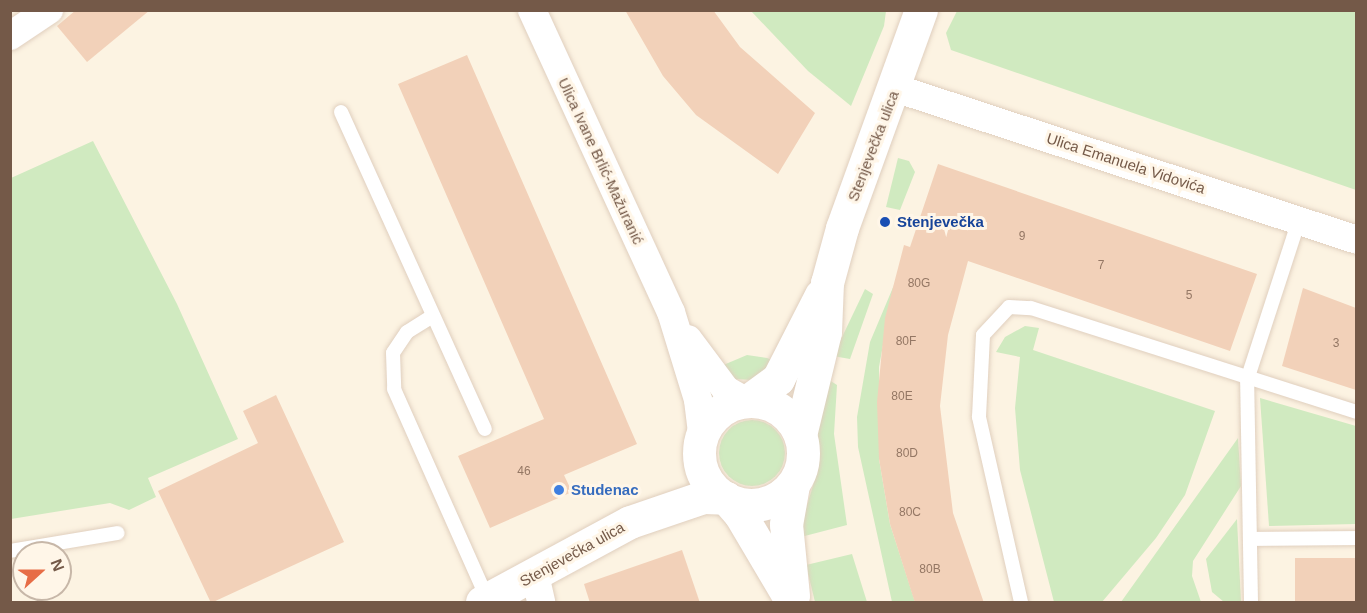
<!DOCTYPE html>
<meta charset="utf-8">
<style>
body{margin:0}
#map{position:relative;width:1367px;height:613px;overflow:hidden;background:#fcf3e2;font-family:Arial,sans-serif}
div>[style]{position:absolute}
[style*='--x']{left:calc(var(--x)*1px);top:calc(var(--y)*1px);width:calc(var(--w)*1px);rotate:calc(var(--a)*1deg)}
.green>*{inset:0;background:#d0eac0}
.round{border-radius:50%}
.building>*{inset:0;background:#f2d1b9;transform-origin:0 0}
.roads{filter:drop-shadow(0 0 2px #e0cfbe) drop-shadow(0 0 2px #e0cfbe)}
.service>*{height:14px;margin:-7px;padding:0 7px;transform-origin:7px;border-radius:7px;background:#fff}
.minor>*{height:28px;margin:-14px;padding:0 14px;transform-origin:14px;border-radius:14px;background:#fff}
.tertiary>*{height:33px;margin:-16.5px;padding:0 16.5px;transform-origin:16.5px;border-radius:16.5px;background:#fff}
.tertiary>.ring{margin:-16.5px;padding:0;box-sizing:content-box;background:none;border:33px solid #fff;border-radius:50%}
.dots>*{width:16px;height:16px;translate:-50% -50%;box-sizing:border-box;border:3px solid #fff6e8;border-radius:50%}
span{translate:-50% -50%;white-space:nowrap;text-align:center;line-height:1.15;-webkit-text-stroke:6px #fff6e8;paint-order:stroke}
.number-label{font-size:12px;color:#947764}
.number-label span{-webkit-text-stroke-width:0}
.street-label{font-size:15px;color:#745948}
.transit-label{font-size:15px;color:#164399;font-weight:700}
.left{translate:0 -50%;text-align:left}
.shop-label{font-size:15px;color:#366cbe;font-weight:700}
.frame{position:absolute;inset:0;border:12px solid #745948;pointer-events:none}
.north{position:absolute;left:12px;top:541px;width:60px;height:60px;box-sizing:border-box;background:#fff6e8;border:2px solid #c7b7a8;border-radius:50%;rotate:69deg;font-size:16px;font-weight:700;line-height:24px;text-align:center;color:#745948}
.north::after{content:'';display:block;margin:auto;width:21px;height:27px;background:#e76d46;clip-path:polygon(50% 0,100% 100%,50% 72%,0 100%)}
</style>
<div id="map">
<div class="green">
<i style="clip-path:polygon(751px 11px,886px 11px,884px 26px,851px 106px,808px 71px)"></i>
<i style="clip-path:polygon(957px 11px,1356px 11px,1356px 190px,951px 50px,946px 33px)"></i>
<i style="clip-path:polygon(93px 141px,177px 304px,238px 439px,148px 478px,156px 497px,129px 510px,110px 503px,11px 519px,11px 178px)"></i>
<i style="clip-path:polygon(898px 158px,909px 161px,915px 172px,900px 210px,886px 207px)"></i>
<i style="clip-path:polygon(894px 285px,879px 367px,879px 459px,890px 524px,915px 602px,892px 602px,858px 447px,857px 417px,870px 342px)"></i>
<i style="clip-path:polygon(865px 289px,873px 294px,850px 359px,833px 356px)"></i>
<i style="clip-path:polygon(1025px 326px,1039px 328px,1033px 350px,1215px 411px,1185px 495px,1156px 538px,1102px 602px,1054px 602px,1020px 470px,1015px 408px,1020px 357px,996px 352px,1005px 337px)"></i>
<i style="clip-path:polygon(747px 355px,767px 358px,778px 362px,752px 380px,735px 379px,721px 366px)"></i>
<i style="clip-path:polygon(826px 378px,837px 385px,834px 434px,847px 525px,797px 538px,819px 466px,815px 428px)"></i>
<i style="clip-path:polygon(1260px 398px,1356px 426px,1356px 524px,1269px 526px)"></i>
<i class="round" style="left:719px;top:420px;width:66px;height:66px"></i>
<i style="clip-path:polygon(1238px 438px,1241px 486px,1193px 561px,1192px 576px,1201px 602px,1121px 602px)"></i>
<i style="clip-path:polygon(1237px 519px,1241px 602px,1224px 602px,1212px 592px,1206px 559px)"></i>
<i style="clip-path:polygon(852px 554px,867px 602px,815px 602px,806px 565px)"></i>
</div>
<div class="building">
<i style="clip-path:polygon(76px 10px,150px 10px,87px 62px,57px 26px)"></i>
<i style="clip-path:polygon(625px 10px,713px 10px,740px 47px,815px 113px,778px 174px,696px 115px,663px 76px)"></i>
<i style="clip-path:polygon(467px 55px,637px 444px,564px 475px,572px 492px,490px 528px,458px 456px,544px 419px,398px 84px)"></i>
<i style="clip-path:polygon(938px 164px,1257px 274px,1230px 351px,968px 261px,948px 335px,940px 406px,953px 513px,984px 603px,915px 603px,890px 524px,879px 459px,877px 402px,885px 318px,904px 245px,910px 247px)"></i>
<i style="clip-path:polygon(1303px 288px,1356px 308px,1356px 390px,1282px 366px)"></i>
<i style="clip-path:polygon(276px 395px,344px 542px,211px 603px,158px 491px,258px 443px,243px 411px)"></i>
<i style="clip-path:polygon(682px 550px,700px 603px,590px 603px,584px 584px)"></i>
<i style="left:1356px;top:558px;width:45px;height:61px;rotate:90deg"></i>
</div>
<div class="roads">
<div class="service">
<i style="--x:341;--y:112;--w:348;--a:65.6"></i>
<i style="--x:431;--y:317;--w:28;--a:148"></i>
<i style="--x:407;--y:332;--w:25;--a:124"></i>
<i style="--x:393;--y:353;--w:36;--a:88"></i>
<i style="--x:394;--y:389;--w:231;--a:66"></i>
<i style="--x:1250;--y:539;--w:106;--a:-0.5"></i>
<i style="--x:10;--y:551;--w:109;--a:-9.5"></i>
<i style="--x:1021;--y:602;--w:190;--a:-102.8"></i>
<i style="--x:979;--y:417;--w:82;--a:-87.2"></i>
<i style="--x:983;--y:335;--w:38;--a:-47"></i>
<i style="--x:1009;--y:307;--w:22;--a:3"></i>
<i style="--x:1031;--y:308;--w:341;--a:17.7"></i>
<i style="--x:1251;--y:602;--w:222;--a:-91"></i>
<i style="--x:1247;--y:380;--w:168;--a:-72"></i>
</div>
<div class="minor">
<i style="--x:532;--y:10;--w:332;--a:65.3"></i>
<i style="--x:671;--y:312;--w:92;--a:72.9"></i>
<i style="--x:698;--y:400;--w:34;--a:83"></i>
<i style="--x:10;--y:36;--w:47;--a:-33.7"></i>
<i style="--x:895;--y:88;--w:485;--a:18.2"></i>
<i style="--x:688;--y:339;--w:64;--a:53.3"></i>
<i style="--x:726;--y:390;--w:23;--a:29"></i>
<i style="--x:535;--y:575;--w:28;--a:77"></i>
</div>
<div class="tertiary">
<i style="--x:749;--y:400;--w:36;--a:-36"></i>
<i style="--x:778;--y:379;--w:94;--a:-62.9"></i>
<i class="ring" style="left:699px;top:401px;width:71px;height:71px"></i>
<i style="--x:800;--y:435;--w:106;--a:-76.4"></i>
<i style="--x:825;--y:332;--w:49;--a:-87.7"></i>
<i style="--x:827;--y:283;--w:57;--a:-74.7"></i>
<i style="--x:842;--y:228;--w:232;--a:-70.1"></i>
<i style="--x:793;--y:485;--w:40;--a:100"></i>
<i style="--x:786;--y:524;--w:72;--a:84.4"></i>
<i style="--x:726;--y:498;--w:21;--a:49"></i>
<i style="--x:740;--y:514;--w:102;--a:59.4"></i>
<i style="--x:482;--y:602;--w:168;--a:-28.4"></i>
<i style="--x:630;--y:522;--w:77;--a:-18.9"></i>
<i style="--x:703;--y:497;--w:23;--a:2"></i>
</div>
</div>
<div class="dots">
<i style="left:885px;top:222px;background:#1a4fb4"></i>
<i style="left:559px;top:490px;background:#3f7fe0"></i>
</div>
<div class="number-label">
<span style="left:1022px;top:237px">9</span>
<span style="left:1101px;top:266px">7</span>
<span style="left:919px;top:284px">80G</span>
<span style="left:1189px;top:296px">5</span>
<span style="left:906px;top:342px">80F</span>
<span style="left:1336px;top:344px">3</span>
<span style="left:902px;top:397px">80E</span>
<span style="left:907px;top:454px">80D</span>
<span style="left:524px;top:472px">46</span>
<span style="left:910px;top:513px">80C</span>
<span style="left:930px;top:570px">80B</span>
</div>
<div class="street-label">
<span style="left:873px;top:146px;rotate:-69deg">Stenjevečka ulica</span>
<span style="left:601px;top:161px;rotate:65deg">Ulica Ivane Brlić-Mažuranić</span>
<span style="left:1126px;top:163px;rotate:18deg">Ulica Emanuela Vidovića</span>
<span style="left:572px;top:554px;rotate:-29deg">Stenjevečka ulica</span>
</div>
<div class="transit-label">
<span class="left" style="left:897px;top:222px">Stenjevečka</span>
</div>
<div class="shop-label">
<span class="left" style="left:571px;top:490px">Studenac</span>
</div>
<div class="frame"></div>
<div class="north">N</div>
</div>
